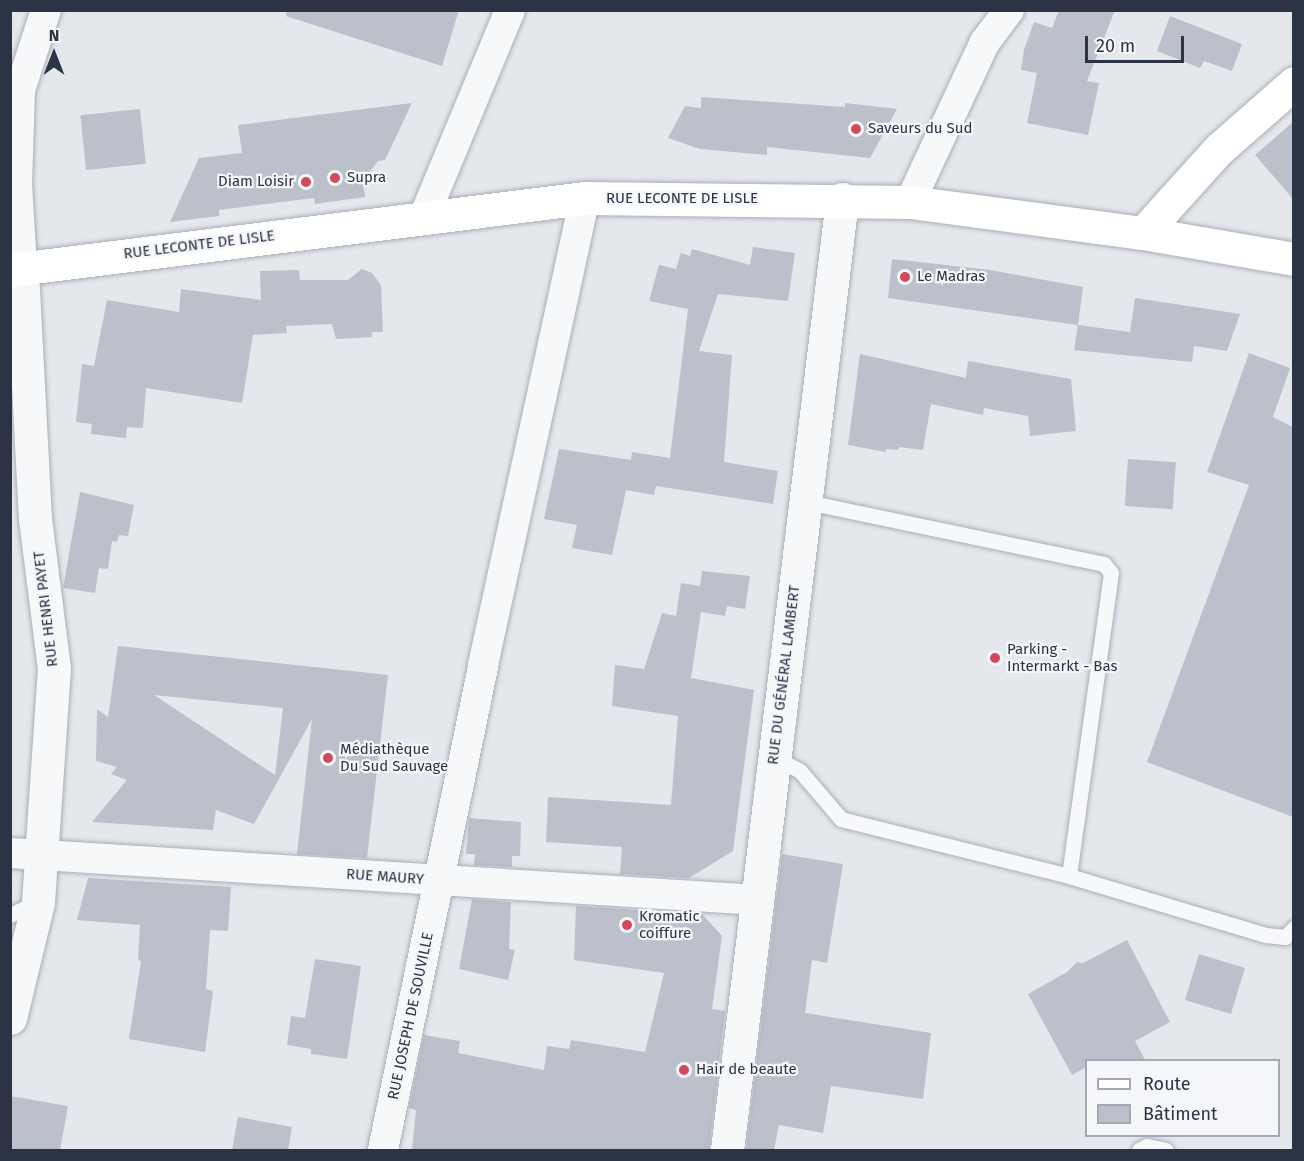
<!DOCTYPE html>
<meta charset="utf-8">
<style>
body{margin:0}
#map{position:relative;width:1304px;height:1161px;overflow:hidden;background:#e4e7ec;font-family:"Fira Sans",sans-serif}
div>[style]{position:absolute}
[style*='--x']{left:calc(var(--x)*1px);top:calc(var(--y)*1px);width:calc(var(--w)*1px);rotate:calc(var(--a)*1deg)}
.building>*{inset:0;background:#bbc0ca;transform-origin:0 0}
.roads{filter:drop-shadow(0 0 2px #a9aeb7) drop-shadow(0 0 2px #a9aeb7)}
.service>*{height:15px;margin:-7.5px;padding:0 7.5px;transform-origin:7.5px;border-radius:7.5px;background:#f7f8fa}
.minor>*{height:30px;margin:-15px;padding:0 15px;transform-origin:15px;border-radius:15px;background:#f7f8fa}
.tertiary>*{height:33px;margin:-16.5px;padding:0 16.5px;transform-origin:16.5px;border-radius:16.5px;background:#f7f8fa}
.secondary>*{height:33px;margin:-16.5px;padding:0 16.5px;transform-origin:16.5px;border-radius:16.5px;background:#fff}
.primary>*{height:33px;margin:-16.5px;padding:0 16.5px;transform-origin:16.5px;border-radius:16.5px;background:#fff}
.dots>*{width:16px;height:16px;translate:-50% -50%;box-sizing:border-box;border:3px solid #f4f6f9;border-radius:50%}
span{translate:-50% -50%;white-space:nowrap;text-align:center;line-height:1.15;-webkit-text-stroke:4.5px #f4f6f9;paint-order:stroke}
.poi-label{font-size:15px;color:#2b3445}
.left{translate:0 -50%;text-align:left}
.right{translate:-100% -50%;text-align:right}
.street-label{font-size:15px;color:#2b3445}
.frame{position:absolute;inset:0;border:12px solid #2b3445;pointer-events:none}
.legend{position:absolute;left:1085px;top:1059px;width:195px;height:78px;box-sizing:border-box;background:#f4f6f9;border:2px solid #a4a8b1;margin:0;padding:8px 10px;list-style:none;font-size:18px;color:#2b3445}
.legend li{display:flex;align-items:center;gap:12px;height:30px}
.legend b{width:30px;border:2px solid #a4a8b1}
.north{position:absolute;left:24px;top:24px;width:60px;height:60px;-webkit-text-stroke:4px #f4f6f9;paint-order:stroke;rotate:0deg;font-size:16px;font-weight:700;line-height:24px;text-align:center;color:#2b3445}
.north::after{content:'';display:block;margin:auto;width:21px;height:27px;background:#2b3445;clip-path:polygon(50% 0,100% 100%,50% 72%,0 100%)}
.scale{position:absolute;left:1085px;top:36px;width:99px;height:27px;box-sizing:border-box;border:3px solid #2b3445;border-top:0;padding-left:8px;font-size:18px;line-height:21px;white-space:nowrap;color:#2b3445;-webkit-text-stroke:4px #f4f6f9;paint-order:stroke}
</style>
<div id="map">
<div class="building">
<i style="clip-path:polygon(287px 10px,459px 10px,442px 66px,286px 16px)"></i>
<i style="clip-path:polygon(1059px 10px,1115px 10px,1087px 81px,1099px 83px,1088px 135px,1027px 123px,1037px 73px,1021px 70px,1024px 50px,1034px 22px,1052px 28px)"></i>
<i style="clip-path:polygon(1170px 16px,1242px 44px,1232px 71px,1204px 61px,1200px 68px,1157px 51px)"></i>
<i style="clip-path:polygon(701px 97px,845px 107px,845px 103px,897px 109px,870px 158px,767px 147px,767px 155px,700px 149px,668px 138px,685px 106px,701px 108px)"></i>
<i style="clip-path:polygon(412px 103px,385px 160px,378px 161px,363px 181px,365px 197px,315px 204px,314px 198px,219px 210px,219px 216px,170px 222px,199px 158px,242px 153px,238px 125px)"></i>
<i style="left:140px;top:109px;width:55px;height:60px;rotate:84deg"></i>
<i style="clip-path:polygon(1293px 122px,1293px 199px,1255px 155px)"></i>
<i style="clip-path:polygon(753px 247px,795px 253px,788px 301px,718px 294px,699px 351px,732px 355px,724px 462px,778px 471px,773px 504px,656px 486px,654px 495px,626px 490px,612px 555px,572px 548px,577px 525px,544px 519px,559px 449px,631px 460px,632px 452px,670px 458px,688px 309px,649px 301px,659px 265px,676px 269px,681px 253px,690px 256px,692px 249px,750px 265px)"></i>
<i style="clip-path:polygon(892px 259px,990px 270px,1083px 287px,1078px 325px,888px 298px)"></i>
<i style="clip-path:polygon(362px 269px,372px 273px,381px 285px,383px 332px,372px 332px,372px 337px,336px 339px,332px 324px,286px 326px,287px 333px,253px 335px,242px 403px,146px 388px,143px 428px,127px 427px,126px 438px,91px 434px,92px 424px,76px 422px,82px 364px,94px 366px,107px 300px,179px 312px,181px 289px,261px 300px,260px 271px,299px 270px,300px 280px,348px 280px)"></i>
<i style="clip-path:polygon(1135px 298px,1208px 309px,1240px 314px,1227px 351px,1194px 346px,1192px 362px,1074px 350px,1078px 325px,1130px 332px)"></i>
<i style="clip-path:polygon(1249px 353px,1290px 368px,1273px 417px,1293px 427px,1293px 817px,1147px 762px,1249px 485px,1207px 472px)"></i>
<i style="clip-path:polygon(860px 354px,966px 378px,968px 361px,1071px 379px,1076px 431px,1030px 436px,1028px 416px,984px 408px,983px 415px,931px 404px,923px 450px,899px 447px,898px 450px,886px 449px,886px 452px,848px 445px)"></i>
<i style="left:1128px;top:459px;width:48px;height:47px;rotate:4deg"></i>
<i style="clip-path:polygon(80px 492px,134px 505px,128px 536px,119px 535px,117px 542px,112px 541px,108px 569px,99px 568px,95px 593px,63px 588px)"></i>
<i style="clip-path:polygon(702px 571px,750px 576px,745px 609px,727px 606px,725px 616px,701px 612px,691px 678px,754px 690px,733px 851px,689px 878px,620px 874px,622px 847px,546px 842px,548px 797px,671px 805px,678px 716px,612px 706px,615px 665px,644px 669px,662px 613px,676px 616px,681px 583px,700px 586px)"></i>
<i style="clip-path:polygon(evenodd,118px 646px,388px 675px,367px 858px,297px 854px,312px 719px,254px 824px,216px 810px,213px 830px,92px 822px,127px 780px,111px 774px,117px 767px,96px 761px,97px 709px,108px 717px,118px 646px,154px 695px,283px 708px,275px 775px,154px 695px)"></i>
<i style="clip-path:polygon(469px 818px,521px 822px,520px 856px,512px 856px,512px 867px,474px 865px,475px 854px,466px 854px)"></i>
<i style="clip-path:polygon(782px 854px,843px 864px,827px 963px,812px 960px,805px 1013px,931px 1033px,923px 1099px,831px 1086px,823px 1133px,779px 1125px,774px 1150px,746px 1150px)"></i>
<i style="clip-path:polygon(88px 878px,231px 887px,228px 931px,210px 930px,206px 989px,213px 991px,205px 1052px,129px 1039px,141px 961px,138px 960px,140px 925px,77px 920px)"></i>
<i style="clip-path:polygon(472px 899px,511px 902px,509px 949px,515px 950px,508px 980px,459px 969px)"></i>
<i style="clip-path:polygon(576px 906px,702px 914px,722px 936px,712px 1009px,725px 1011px,709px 1150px,412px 1150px,416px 1110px,409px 1108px,424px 1035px,460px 1041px,458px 1053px,544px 1070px,547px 1046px,569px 1049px,571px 1040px,645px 1052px,664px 973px,574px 960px)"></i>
<i style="clip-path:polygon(1127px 940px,1170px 1022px,1135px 1041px,1145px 1060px,1086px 1060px,1086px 1067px,1072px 1075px,1028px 994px,1067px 972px,1077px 962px,1083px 963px)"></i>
<i style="left:1199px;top:954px;width:48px;height:48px;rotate:17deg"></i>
<i style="clip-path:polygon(315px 959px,361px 966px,347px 1059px,311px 1054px,311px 1049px,287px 1045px,291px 1016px,305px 1018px)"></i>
<i style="clip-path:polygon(10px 1096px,68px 1106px,60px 1150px,10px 1150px)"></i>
<i style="clip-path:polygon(238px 1117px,292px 1127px,288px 1150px,232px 1150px)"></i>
</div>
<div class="roads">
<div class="service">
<i style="--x:807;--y:502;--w:303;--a:11.8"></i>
<i style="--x:1104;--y:564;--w:11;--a:52"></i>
<i style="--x:1111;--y:573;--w:306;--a:97.9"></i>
<i style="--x:773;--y:757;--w:30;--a:27"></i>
<i style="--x:800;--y:771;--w:63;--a:49.5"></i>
<i style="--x:841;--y:819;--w:235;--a:14"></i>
<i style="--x:1069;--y:876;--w:206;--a:16.7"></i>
<i style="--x:1266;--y:935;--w:19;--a:6"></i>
<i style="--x:1285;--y:937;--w:13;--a:-45"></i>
<i style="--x:10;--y:915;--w:31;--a:-25"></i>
<i style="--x:1139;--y:1150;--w:9;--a:-27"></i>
<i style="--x:1147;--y:1146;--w:19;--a:12"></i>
</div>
<div class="minor">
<i style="--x:910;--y:202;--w:177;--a:-64.9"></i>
<i style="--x:985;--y:42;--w:40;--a:-53"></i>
<i style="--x:424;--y:217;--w:224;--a:-67.4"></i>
<i style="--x:22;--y:268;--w:83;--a:-93.4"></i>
<i style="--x:17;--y:185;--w:95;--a:-88.2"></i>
<i style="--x:20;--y:90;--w:84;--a:-72"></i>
<i style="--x:10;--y:853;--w:750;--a:3.59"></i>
<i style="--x:383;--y:1150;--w:495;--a:-78.3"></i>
<i style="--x:483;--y:665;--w:478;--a:-77.7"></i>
</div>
<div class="tertiary">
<i style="--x:10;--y:1018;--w:119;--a:-76.4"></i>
<i style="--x:38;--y:902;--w:234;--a:-86.1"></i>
<i style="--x:54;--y:669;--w:151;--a:-97.2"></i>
<i style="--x:35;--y:519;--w:251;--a:-93"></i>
<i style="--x:727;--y:1150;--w:958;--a:-83.1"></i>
</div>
<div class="secondary">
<i style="--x:1143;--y:233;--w:113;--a:-47.9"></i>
<i style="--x:1219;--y:149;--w:100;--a:-41.3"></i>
</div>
<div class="primary">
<i style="--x:10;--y:270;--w:579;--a:-7.14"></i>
<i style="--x:585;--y:198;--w:325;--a:0.7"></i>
<i style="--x:910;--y:202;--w:235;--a:7.6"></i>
<i style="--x:1143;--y:233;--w:153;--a:9.8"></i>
</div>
</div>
<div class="dots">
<i style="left:856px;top:129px;background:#d1495b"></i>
<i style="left:335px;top:178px;background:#d1495b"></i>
<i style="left:306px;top:182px;background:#d1495b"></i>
<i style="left:905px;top:277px;background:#d1495b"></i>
<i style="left:995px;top:658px;background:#d1495b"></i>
<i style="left:328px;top:758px;background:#d1495b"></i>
<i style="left:627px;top:925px;background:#d1495b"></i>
<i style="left:684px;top:1070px;background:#d1495b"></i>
</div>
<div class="poi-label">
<span class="left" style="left:868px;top:129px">Saveurs du Sud</span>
<span class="left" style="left:347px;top:178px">Supra</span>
<span class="right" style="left:294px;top:182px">Diam Loisir</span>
<span class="left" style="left:917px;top:277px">Le Madras</span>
<span class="left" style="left:1007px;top:658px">Parking -<br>Intermarkt - Bas</span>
<span class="left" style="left:340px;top:758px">Médiathèque<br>Du Sud Sauvage</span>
<span class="left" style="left:639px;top:925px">Kromatic<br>coiffure</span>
<span class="left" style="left:696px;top:1070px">Hair de beaute</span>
</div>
<div class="street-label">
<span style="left:682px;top:199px">RUE LECONTE DE LISLE</span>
<span style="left:199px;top:245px;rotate:-7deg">RUE LECONTE DE LISLE</span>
<span style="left:46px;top:609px;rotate:-97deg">RUE HENRI PAYET</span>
<span style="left:784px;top:675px;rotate:-83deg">RUE DU GÉNÉRAL LAMBERT</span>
<span style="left:385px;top:877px;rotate:4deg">RUE MAURY</span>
<span style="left:411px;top:1016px;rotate:-78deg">RUE JOSEPH DE SOUVILLE</span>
</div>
<div class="frame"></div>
<ul class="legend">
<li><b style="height:8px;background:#fff"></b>Route</li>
<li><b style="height:16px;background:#bbc0ca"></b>Bâtiment</li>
</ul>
<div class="north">N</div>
<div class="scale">20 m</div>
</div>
